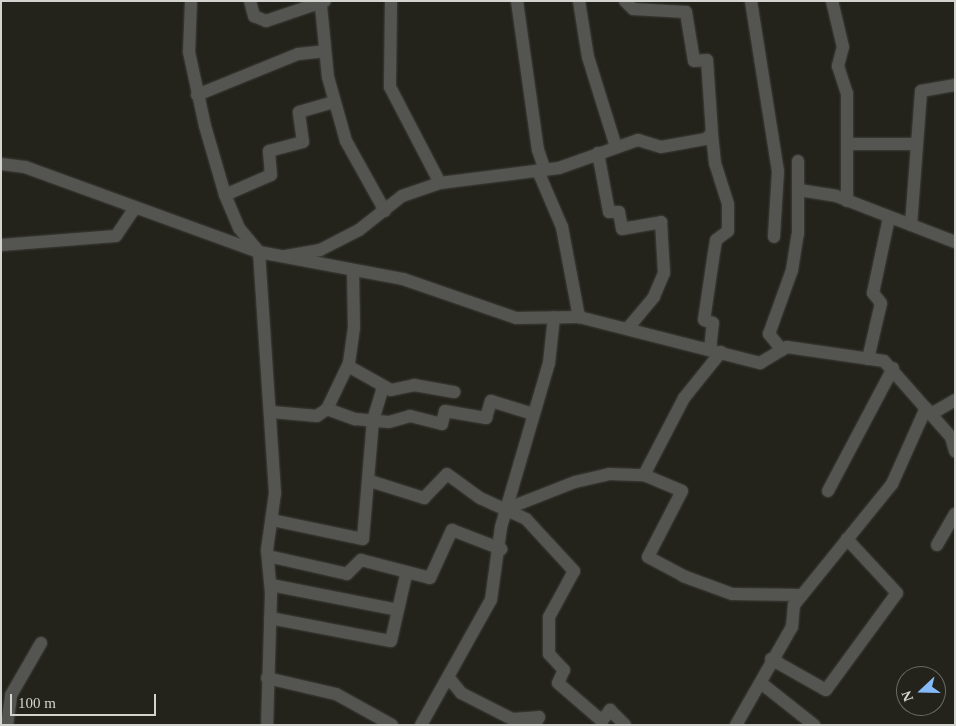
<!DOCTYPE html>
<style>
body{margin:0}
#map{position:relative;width:956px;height:726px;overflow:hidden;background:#23231c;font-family:"Times New Roman",serif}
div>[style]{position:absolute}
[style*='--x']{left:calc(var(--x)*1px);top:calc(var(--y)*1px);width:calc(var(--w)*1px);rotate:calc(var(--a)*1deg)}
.roads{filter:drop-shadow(0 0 1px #3f3f39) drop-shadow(0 0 1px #3f3f39)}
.minor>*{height:12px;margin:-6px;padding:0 6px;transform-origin:6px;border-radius:6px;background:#545551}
span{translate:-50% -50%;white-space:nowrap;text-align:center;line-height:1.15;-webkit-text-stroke:5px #23231c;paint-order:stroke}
.frame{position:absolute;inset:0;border:2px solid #d3d4cf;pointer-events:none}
.north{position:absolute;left:896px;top:666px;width:50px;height:50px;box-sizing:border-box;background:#23231c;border:1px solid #696a64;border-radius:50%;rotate:249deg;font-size:14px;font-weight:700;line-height:20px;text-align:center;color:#d3d4cf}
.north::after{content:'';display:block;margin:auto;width:18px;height:22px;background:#86bbfb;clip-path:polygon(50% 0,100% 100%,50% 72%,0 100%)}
.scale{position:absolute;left:10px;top:694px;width:146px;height:22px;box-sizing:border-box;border:2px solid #d3d4cf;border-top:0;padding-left:6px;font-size:15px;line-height:18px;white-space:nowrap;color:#d3d4cf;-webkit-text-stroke:4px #23231c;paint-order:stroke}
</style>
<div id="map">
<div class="roads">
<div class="minor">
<i style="--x:191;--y:1;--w:51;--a:92.2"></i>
<i style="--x:189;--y:52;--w:76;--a:77.8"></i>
<i style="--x:205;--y:126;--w:72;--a:73.8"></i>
<i style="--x:225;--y:195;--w:36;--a:67"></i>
<i style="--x:239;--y:228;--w:31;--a:50"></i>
<i style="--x:259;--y:252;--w:242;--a:86.2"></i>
<i style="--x:275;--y:493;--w:58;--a:98"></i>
<i style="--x:267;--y:550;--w:43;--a:84.7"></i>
<i style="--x:271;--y:593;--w:132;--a:91.7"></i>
<i style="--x:250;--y:1;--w:16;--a:75"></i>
<i style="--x:254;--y:16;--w:13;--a:23"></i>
<i style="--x:266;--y:21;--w:62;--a:-18.7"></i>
<i style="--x:391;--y:1;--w:86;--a:90.7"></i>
<i style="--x:390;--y:87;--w:108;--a:62.5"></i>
<i style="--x:517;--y:1;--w:150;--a:82"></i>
<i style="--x:538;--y:150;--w:21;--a:71"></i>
<i style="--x:579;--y:1;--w:57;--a:80.9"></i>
<i style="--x:588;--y:57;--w:94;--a:72.7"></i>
<i style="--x:751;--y:1;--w:172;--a:81"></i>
<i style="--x:778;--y:171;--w:66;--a:93.5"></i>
<i style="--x:832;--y:1;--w:47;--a:76.6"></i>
<i style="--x:843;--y:47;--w:20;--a:105"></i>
<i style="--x:838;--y:66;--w:28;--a:72"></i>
<i style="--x:847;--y:93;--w:108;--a:90"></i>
<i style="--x:321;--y:6;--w:71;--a:84.4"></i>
<i style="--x:328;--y:77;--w:66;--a:74.3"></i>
<i style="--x:346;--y:141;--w:80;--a:60.9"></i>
<i style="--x:197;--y:95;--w:109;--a:-22.1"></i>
<i style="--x:298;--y:54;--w:27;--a:-6"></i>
<i style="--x:849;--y:144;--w:68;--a:0"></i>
<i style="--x:598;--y:153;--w:60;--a:79.4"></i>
<i style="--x:609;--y:212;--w:10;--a:0"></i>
<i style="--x:619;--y:212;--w:17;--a:80"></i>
<i style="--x:622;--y:229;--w:40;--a:-10"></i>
<i style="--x:661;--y:222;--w:51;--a:86.6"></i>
<i style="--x:664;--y:273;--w:26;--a:113"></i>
<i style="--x:654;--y:297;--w:40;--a:130"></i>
<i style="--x:1;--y:164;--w:24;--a:7"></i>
<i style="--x:25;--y:167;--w:249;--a:20"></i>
<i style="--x:259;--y:252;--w:147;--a:10.6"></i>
<i style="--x:403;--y:279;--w:120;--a:19"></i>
<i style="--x:516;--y:318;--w:63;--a:-0.9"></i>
<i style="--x:579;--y:317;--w:187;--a:14.3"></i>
<i style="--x:760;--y:363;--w:31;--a:-31"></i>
<i style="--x:787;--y:347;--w:98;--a:8.2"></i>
<i style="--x:884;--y:361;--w:101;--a:48.6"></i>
<i style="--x:951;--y:437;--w:15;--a:74"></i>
<i style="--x:538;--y:171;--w:61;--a:66.8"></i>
<i style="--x:562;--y:227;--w:92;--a:79.3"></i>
<i style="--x:799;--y:190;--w:37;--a:9"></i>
<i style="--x:836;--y:196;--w:128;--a:21.1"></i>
<i style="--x:225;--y:195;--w:50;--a:-23.5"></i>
<i style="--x:271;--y:175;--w:24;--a:-95"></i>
<i style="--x:269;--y:151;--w:35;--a:-15"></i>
<i style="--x:303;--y:142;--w:30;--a:-98"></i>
<i style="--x:299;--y:112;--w:37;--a:-16"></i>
<i style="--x:911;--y:225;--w:134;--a:-85.7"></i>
<i style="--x:921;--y:91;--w:35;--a:-10"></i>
<i style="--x:1;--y:245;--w:115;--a:-4.5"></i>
<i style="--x:116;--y:236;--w:32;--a:-56"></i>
<i style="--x:286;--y:256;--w:35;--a:-10"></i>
<i style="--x:320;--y:250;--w:44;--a:-27.1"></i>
<i style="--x:359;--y:230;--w:55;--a:-38.3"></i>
<i style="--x:402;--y:196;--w:40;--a:-18.9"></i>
<i style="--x:440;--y:183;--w:120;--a:-7.2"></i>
<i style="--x:559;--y:168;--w:84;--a:-19.5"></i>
<i style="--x:638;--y:140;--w:24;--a:17"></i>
<i style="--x:661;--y:147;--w:46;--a:-10.1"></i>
<i style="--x:706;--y:139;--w:8;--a:-45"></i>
<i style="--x:712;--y:133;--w:73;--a:-93.9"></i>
<i style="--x:707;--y:60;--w:13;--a:176"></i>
<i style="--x:694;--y:61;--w:50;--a:-99.3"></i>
<i style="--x:686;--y:12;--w:53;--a:-176.8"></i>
<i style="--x:633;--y:9;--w:11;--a:-135"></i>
<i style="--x:710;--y:350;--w:27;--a:-84"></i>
<i style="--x:713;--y:323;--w:9;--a:-162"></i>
<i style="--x:704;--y:320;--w:62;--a:-81.6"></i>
<i style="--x:713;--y:259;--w:19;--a:-81"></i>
<i style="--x:716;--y:240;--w:15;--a:-37"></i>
<i style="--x:728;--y:231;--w:27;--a:-90"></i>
<i style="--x:728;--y:204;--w:43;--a:-107.6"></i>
<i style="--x:715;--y:163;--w:30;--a:-96"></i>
<i style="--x:782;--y:350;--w:21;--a:-129"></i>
<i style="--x:769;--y:334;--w:68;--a:-70.2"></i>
<i style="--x:792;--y:270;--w:36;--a:-81"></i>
<i style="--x:798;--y:234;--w:73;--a:-90"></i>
<i style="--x:721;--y:352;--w:59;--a:128.8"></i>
<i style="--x:684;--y:398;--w:87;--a:117.5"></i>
<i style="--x:644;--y:475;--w:41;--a:22.8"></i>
<i style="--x:682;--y:491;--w:74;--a:117.3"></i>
<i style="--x:648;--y:557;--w:40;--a:28"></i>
<i style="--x:683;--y:576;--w:52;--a:20.2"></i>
<i style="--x:732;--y:594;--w:70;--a:0.8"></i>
<i style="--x:868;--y:359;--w:57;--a:-76.9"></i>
<i style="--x:881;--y:303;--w:13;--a:-129"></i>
<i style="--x:873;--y:293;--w:77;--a:-78"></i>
<i style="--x:348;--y:366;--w:49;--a:29.2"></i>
<i style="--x:391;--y:390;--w:24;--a:-12"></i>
<i style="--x:414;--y:385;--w:41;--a:9.9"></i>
<i style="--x:327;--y:409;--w:51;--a:-64.4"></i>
<i style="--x:349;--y:363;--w:35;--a:-82"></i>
<i style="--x:354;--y:328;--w:57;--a:-91"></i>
<i style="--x:272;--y:412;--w:45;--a:5.1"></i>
<i style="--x:317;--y:416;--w:12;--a:-35"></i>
<i style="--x:327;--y:409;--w:30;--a:20"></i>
<i style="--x:355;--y:419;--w:34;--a:5"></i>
<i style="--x:389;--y:422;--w:22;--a:-16"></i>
<i style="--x:410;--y:416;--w:33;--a:14"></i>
<i style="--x:442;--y:424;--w:13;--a:-77"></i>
<i style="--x:445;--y:411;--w:42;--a:9.7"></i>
<i style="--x:486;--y:418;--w:18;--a:-74"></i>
<i style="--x:491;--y:401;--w:44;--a:17.2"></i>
<i style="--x:931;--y:414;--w:28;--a:-30"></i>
<i style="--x:370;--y:481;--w:57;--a:17.5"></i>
<i style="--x:424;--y:498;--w:33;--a:-46"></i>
<i style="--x:447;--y:474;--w:41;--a:36"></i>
<i style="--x:480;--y:498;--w:51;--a:24.5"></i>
<i style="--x:526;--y:519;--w:71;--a:47.3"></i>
<i style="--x:574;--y:571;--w:52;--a:118.5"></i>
<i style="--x:549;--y:617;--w:37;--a:90"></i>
<i style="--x:549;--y:654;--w:22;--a:47"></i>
<i style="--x:564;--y:670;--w:14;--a:115"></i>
<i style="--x:558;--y:683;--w:58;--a:40.8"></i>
<i style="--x:602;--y:721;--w:14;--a:-54"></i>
<i style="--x:610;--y:710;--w:21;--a:45"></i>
<i style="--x:828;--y:491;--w:139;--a:-62.1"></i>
<i style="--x:506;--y:509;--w:74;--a:-21.4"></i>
<i style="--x:575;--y:482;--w:35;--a:-13"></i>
<i style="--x:609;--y:474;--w:35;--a:2"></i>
<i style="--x:272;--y:520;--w:93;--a:11.8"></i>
<i style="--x:363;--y:539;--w:119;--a:-85.2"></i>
<i style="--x:373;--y:420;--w:34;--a:-73"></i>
<i style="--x:937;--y:545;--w:36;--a:-60"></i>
<i style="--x:268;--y:556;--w:81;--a:12.8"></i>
<i style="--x:347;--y:574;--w:20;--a:-45"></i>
<i style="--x:361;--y:560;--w:71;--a:14.6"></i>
<i style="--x:430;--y:578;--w:53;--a:-65.4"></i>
<i style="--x:452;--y:530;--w:53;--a:21.2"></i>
<i style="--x:271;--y:585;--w:129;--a:11.1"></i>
<i style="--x:270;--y:618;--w:123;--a:10.8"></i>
<i style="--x:391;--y:641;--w:68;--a:-77.2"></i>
<i style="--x:771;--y:659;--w:63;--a:29.4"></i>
<i style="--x:826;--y:690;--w:120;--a:-53.8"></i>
<i style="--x:897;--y:593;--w:74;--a:-132.8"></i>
<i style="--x:267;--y:678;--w:71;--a:13.1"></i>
<i style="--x:336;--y:694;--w:64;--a:29"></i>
<i style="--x:449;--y:678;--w:19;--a:51"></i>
<i style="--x:461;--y:693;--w:57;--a:27"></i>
<i style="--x:512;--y:719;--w:27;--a:-4"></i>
<i style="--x:539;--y:717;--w:9;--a:117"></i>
<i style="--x:761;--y:683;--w:68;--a:38.4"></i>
<i style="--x:7;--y:725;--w:30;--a:-82"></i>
<i style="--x:11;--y:695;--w:60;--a:-60"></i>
<i style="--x:421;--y:725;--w:143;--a:-60.8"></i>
<i style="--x:491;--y:600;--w:74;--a:-82.2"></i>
<i style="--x:501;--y:527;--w:171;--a:-73.7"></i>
<i style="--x:549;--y:363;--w:46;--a:-83.8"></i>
<i style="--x:736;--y:725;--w:113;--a:-60.3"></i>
<i style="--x:792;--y:627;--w:22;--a:-85"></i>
<i style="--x:794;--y:605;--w:156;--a:-51"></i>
<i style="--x:892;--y:484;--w:83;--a:-65.9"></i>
</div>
</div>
<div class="frame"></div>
<div class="north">N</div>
<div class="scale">100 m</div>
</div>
